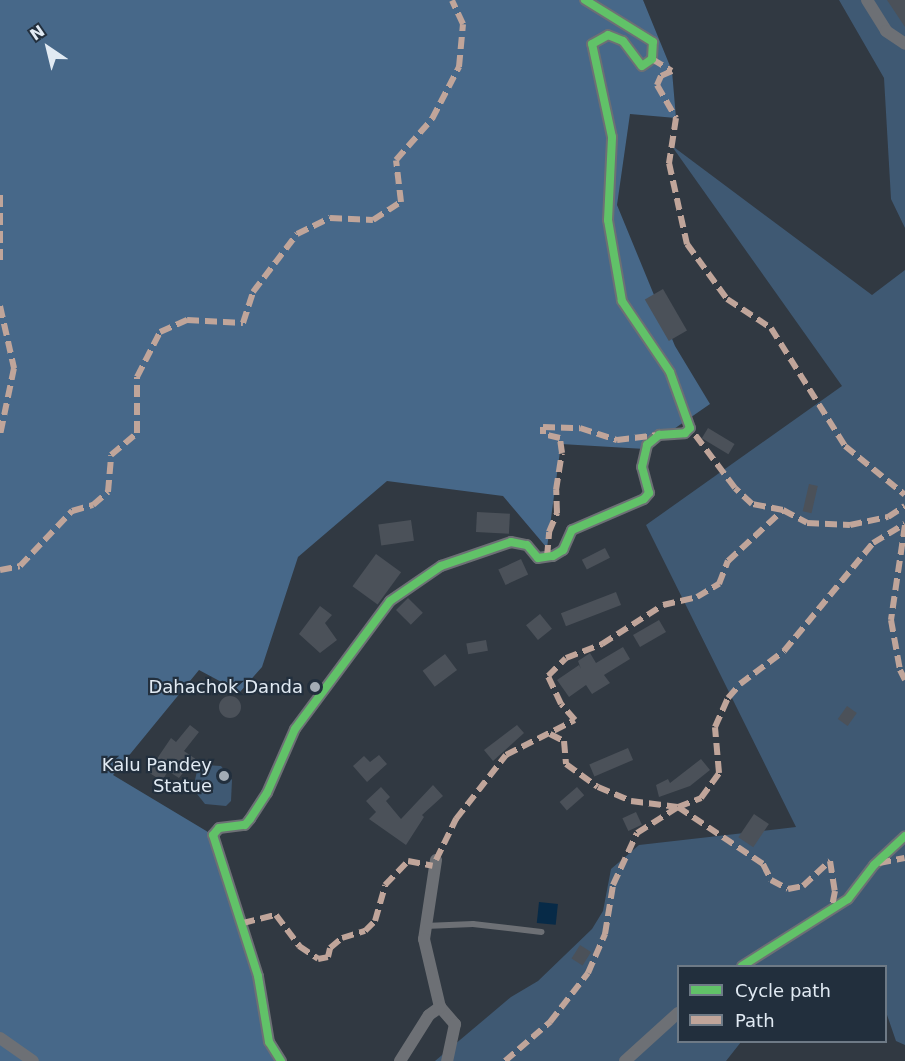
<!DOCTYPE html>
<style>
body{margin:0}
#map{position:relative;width:905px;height:1061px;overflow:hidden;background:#313942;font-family:"DejaVu Sans",sans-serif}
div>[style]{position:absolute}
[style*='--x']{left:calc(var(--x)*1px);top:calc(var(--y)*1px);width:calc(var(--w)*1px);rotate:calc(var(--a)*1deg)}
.green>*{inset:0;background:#3f5973}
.forest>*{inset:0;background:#476889}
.water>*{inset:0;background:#072a47;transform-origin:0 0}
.building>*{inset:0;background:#4b5159;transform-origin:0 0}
.round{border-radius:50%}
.lane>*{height:6px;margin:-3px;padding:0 3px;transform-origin:3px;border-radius:3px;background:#6d7075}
.street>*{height:12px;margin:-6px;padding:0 6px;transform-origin:6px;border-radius:6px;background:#6d7075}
.quiet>*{height:6px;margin-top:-3px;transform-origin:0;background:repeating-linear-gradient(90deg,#c0a59a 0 12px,transparent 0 18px)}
.cycleway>*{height:8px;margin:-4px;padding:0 4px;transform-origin:4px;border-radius:4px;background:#61c268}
.dots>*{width:16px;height:16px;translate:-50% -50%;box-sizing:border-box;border:3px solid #222f3d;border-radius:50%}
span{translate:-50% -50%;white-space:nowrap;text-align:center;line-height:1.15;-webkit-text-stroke:4.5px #222f3d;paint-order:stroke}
.poi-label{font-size:18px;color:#e1eaf3}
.right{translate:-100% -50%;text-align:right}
.legend{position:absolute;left:677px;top:965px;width:210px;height:78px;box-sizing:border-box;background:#222f3d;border:2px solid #6e7a86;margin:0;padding:8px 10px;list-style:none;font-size:18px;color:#e1eaf3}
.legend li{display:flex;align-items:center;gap:12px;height:30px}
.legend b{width:30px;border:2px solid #6e7a86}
.north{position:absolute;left:18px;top:18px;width:60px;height:60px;-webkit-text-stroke:4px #222f3d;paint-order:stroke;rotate:325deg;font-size:16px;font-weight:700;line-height:24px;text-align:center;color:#e1eaf3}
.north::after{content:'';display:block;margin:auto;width:21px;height:27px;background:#e1eaf3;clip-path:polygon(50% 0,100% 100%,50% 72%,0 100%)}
</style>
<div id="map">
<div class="green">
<i style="clip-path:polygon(839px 0,905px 0,905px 228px,891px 199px,884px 78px)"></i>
<i style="clip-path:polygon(671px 145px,872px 295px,905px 270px,905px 1045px,896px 1041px,886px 1012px,886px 966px,678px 966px,678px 1042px,741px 1042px,726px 1061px,435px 1061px,511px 997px,538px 981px,592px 929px,603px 911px,611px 869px,639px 845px,796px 827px,646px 525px,842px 386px)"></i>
<i style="clip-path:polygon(205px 765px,221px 766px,232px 780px,231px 801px,226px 806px,205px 804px,193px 789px,197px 771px)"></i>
</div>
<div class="forest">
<i style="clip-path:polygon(0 0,643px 0,672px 71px,676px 118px,630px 114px,617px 205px,675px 346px,710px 404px,645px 449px,561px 444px,547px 548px,503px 496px,387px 481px,298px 557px,262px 667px,240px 692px,199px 670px,113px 775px,213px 835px,243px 923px,269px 1042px,281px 1061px,0 1061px)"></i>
</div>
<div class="water">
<i style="left:539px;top:902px;width:19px;height:21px;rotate:6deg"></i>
</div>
<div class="building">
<i style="clip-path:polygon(887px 0,905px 0,905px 27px)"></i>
<i style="left:663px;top:289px;width:48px;height:21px;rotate:60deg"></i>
<i style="left:708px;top:428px;width:31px;height:12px;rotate:31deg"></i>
<i style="left:809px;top:484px;width:9px;height:28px;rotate:13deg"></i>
<i style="left:477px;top:512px;width:33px;height:20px;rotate:3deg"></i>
<i style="left:411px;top:520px;width:21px;height:33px;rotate:82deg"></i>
<i style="left:605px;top:548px;width:11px;height:26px;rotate:63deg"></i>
<i style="left:376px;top:554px;width:31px;height:40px;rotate:36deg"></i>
<i style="left:521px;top:559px;width:17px;height:25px;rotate:65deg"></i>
<i style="left:616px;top:592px;width:14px;height:59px;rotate:69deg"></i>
<i style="left:408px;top:598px;width:21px;height:17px;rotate:45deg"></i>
<i style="clip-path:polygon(320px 606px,332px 615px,325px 623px,337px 640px,320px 653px,299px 634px)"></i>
<i style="left:540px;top:614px;width:19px;height:18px;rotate:51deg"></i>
<i style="left:659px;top:620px;width:14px;height:30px;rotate:60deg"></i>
<i style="left:486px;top:640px;width:11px;height:20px;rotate:80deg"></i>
<i style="clip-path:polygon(623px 647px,630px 659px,604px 675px,610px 683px,592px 694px,586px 685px,569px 697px,557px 680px,579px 665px,581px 669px,578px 661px,590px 653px,596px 663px)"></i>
<i style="left:445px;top:654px;width:20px;height:28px;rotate:53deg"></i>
<i class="round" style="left:219px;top:696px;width:22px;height:22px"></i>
<i style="left:847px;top:706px;width:12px;height:16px;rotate:35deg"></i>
<i style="clip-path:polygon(190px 725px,199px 732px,184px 751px,197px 760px,191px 768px,188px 766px,179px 778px,168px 771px,162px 781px,148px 772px,171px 738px,176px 742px)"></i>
<i style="clip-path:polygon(517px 725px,524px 733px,493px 761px,484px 750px)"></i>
<i style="left:628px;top:748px;width:13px;height:42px;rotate:67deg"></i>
<i style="clip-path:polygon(379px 755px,387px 764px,367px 782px,353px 766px,364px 756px,370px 762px)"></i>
<i style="clip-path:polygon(701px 759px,710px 770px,690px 786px,659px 797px,656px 785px,668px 779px,670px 783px)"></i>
<i style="clip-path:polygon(433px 785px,443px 796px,422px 815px,424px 817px,406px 845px,369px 819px,376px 812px,366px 801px,381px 787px,390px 797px,386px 801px,401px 819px)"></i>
<i style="left:577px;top:787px;width:11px;height:23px;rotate:49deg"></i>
<i style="left:636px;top:812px;width:14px;height:15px;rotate:65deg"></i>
<i style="left:754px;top:814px;width:18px;height:28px;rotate:34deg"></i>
<i style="left:580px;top:945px;width:13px;height:16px;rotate:32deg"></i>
</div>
<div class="lane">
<i style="--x:425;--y:926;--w:48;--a:-2.4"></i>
<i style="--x:473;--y:924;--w:69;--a:6.6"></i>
</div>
<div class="street">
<i style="--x:867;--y:0;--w:36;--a:58"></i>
<i style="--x:886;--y:31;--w:23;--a:34"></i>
<i style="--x:436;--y:860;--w:80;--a:98.6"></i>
<i style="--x:424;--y:939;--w:70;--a:76.8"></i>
<i style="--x:440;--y:1007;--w:23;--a:49"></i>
<i style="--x:455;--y:1024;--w:38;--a:102"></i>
<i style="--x:742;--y:966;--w:125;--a:-32.3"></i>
<i style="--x:848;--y:899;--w:43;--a:-52.6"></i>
<i style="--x:874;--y:865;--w:42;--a:-43.1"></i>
<i style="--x:0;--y:1038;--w:40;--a:34.9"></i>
<i style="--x:281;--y:1061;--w:22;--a:-122"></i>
<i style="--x:269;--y:1042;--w:67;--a:-99.5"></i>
<i style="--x:258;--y:976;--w:148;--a:-107.7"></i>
<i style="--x:213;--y:835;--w:9;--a:-49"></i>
<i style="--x:219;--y:828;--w:26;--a:-7"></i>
<i style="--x:245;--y:825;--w:8;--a:-50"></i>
<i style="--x:250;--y:819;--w:31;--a:-57"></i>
<i style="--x:267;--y:793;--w:70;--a:-66.4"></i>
<i style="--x:295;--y:729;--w:159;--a:-53.4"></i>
<i style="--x:390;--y:601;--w:62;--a:-34.5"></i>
<i style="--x:441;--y:566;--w:74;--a:-18.9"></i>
<i style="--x:511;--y:542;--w:16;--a:11"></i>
<i style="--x:527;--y:545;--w:17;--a:50"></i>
<i style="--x:538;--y:558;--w:15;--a:-8"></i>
<i style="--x:553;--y:556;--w:12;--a:-31"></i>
<i style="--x:563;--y:550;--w:22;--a:-66"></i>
<i style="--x:572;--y:530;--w:78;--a:-23.3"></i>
<i style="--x:644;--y:499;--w:8;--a:-50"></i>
<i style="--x:649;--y:493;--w:27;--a:-105"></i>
<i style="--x:642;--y:467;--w:23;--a:-77"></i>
<i style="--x:647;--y:445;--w:16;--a:-40"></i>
<i style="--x:659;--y:435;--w:26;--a:-4"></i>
<i style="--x:685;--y:433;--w:7;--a:-45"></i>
<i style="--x:690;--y:428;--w:59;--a:-109.7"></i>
<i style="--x:670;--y:372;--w:86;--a:-124.1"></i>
<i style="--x:622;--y:301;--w:82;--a:-99.8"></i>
<i style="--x:608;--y:220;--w:83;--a:-87.2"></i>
<i style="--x:612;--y:137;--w:95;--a:-102.1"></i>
<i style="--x:592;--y:44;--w:18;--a:-29"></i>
<i style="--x:608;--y:35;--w:16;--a:22"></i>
<i style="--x:623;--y:41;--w:31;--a:53"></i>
<i style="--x:642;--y:66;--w:12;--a:-35"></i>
<i style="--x:652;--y:59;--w:17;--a:-87"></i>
<i style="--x:653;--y:42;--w:80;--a:-148.3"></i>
<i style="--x:400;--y:1061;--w:54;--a:-57.8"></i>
<i style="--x:429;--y:1015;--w:14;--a:-36"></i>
<i style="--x:625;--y:1061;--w:72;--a:-42.2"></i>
</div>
<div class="quiet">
<i style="--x:652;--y:59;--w:23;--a:31"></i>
<i style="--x:672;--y:71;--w:12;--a:156"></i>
<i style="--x:661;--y:76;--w:10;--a:114"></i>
<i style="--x:657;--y:85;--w:38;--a:60"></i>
<i style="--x:676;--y:118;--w:46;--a:98.8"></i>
<i style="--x:669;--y:163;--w:83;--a:77.5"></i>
<i style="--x:687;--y:244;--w:68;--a:54"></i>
<i style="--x:727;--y:299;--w:53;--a:33.4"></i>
<i style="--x:771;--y:328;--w:139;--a:57.9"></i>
<i style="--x:845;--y:446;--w:77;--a:39.2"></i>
<i style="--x:0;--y:195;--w:65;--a:90"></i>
<i style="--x:0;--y:306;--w:64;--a:77.3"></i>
<i style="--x:14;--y:368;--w:68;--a:101.8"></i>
<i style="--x:783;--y:510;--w:27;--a:28"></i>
<i style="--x:807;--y:523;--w:43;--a:2.7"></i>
<i style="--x:850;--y:525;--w:39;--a:-12"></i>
<i style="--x:888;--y:517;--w:20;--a:-33"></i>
<i style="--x:905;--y:525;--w:96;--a:98.4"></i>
<i style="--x:891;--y:620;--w:51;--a:79.8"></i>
<i style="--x:900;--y:670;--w:11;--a:63"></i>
<i style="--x:547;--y:557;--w:25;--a:-85"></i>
<i style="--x:549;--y:532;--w:21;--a:-67"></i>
<i style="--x:557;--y:513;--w:23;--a:-92"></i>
<i style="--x:556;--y:490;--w:37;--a:-81"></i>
<i style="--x:562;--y:453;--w:15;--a:-98"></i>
<i style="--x:560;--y:438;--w:17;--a:-167"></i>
<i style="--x:543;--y:434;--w:7;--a:-90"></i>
<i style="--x:543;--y:427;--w:37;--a:2"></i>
<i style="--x:580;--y:428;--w:39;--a:18"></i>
<i style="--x:617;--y:440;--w:39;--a:-7"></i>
<i style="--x:0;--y:570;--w:20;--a:-11"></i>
<i style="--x:20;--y:566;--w:76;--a:-46.6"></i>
<i style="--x:72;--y:511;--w:22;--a:-16"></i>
<i style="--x:93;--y:505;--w:20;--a:-41"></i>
<i style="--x:108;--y:492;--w:37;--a:-85"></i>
<i style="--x:111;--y:455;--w:34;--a:-40"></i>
<i style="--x:137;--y:433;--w:56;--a:-90"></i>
<i style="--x:137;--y:377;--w:51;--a:-62.9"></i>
<i style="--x:160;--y:332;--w:30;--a:-24"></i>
<i style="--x:187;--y:320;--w:56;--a:3.1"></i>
<i style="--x:243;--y:323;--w:33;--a:-72"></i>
<i style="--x:253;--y:292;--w:73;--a:-52.8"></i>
<i style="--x:297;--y:234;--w:37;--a:-26"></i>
<i style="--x:330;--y:218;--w:43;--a:2.7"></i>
<i style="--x:373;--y:220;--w:33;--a:-33"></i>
<i style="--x:401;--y:202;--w:42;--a:-96.8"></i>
<i style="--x:396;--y:160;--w:55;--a:-48.7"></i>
<i style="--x:432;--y:119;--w:59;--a:-62.6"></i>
<i style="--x:459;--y:67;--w:43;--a:-84.7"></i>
<i style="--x:463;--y:24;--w:26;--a:-115"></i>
<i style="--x:550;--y:734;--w:16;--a:27"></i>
<i style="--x:564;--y:741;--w:23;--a:85"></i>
<i style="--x:566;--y:764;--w:39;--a:36"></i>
<i style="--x:598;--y:787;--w:36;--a:23"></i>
<i style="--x:631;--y:801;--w:47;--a:7.3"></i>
<i style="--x:678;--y:807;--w:102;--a:33.8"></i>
<i style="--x:763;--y:864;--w:18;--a:63"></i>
<i style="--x:771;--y:880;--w:19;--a:28"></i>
<i style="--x:788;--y:889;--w:15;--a:-11"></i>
<i style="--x:803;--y:886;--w:37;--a:-43"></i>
<i style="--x:830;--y:861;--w:30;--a:81"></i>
<i style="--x:835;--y:891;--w:20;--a:101"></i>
<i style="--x:436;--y:860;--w:46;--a:-64"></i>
<i style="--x:456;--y:819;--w:81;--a:-52"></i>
<i style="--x:506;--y:755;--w:77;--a:-26.9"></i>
<i style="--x:575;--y:720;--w:21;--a:-131"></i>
<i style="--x:561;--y:704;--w:31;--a:-115"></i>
<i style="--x:548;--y:676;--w:25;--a:-45"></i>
<i style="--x:566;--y:658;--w:39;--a:-21"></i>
<i style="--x:602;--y:644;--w:72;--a:-32.6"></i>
<i style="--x:663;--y:605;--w:35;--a:-13"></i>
<i style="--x:697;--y:597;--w:26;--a:-31"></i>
<i style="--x:719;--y:584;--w:25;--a:-69"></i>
<i style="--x:728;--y:561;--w:75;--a:-42.8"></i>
<i style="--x:783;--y:510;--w:32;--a:-169"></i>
<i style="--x:752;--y:504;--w:23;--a:-137"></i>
<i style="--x:735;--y:488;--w:75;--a:-126.9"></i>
<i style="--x:879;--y:863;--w:26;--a:-11"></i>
<i style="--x:243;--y:923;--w:34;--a:-14"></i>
<i style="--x:276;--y:915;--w:39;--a:53"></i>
<i style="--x:299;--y:946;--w:23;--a:34"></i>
<i style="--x:318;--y:959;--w:10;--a:-11"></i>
<i style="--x:328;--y:957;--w:9;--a:-77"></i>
<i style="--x:330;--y:948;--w:16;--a:-40"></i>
<i style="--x:342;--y:938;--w:24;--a:-17"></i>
<i style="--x:365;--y:931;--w:14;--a:-45"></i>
<i style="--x:375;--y:921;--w:37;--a:-74"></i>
<i style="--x:385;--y:885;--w:33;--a:-46"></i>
<i style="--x:408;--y:861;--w:25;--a:11"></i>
<i style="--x:505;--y:1061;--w:60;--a:-40.9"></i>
<i style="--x:550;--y:1022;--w:62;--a:-52.2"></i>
<i style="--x:588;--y:973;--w:43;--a:-66.4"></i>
<i style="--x:605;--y:934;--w:50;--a:-80.7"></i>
<i style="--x:613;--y:885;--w:57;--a:-65.2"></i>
<i style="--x:637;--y:833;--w:49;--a:-32.4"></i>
<i style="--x:678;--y:807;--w:25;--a:-21"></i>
<i style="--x:701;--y:798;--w:31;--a:-54"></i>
<i style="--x:719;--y:773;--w:46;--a:-95"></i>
<i style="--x:715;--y:727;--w:32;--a:-66"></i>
<i style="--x:728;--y:698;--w:18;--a:-49"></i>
<i style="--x:740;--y:684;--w:55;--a:-36.9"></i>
<i style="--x:784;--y:651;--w:140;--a:-50.5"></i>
<i style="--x:873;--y:543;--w:37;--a:-31"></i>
</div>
<div class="cycleway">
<i style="--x:742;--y:966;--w:125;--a:-32.3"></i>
<i style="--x:848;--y:899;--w:43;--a:-52.6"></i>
<i style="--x:874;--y:865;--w:42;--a:-43.1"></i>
<i style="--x:281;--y:1061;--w:22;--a:-122"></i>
<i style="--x:269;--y:1042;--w:67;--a:-99.5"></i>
<i style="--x:258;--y:976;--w:148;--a:-107.7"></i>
<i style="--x:213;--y:835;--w:9;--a:-49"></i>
<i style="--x:219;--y:828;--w:26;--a:-7"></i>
<i style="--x:245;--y:825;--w:8;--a:-50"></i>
<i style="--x:250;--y:819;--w:31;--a:-57"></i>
<i style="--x:267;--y:793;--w:70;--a:-66.4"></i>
<i style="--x:295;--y:729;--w:159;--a:-53.4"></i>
<i style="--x:390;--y:601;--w:62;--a:-34.5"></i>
<i style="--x:441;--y:566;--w:74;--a:-18.9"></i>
<i style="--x:511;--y:542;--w:16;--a:11"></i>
<i style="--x:527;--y:545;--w:17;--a:50"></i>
<i style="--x:538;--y:558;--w:15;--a:-8"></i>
<i style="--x:553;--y:556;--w:12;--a:-31"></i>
<i style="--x:563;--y:550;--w:22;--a:-66"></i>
<i style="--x:572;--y:530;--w:78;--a:-23.3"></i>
<i style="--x:644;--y:499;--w:8;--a:-50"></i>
<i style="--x:649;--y:493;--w:27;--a:-105"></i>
<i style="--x:642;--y:467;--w:23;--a:-77"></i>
<i style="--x:647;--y:445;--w:16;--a:-40"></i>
<i style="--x:659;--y:435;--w:26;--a:-4"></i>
<i style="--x:685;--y:433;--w:7;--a:-45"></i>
<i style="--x:690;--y:428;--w:59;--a:-109.7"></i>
<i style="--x:670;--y:372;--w:86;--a:-124.1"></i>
<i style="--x:622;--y:301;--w:82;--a:-99.8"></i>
<i style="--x:608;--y:220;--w:83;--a:-87.2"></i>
<i style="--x:612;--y:137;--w:95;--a:-102.1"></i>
<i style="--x:592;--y:44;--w:18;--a:-29"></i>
<i style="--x:608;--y:35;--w:16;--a:22"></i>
<i style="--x:623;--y:41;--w:31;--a:53"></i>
<i style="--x:642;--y:66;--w:12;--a:-35"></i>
<i style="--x:652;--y:59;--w:17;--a:-87"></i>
<i style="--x:653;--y:42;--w:80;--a:-148.3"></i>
</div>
<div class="dots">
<i style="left:315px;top:687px;background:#a3acb5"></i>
<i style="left:224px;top:776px;background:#a3acb5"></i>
</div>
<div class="poi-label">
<span class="right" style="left:303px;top:687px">Dahachok Danda</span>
<span class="right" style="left:212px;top:776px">Kalu Pandey<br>Statue</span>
</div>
<ul class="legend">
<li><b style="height:8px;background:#61c268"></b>Cycle path</li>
<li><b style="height:8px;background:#c0a59a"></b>Path</li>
</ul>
<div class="north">N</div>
</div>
